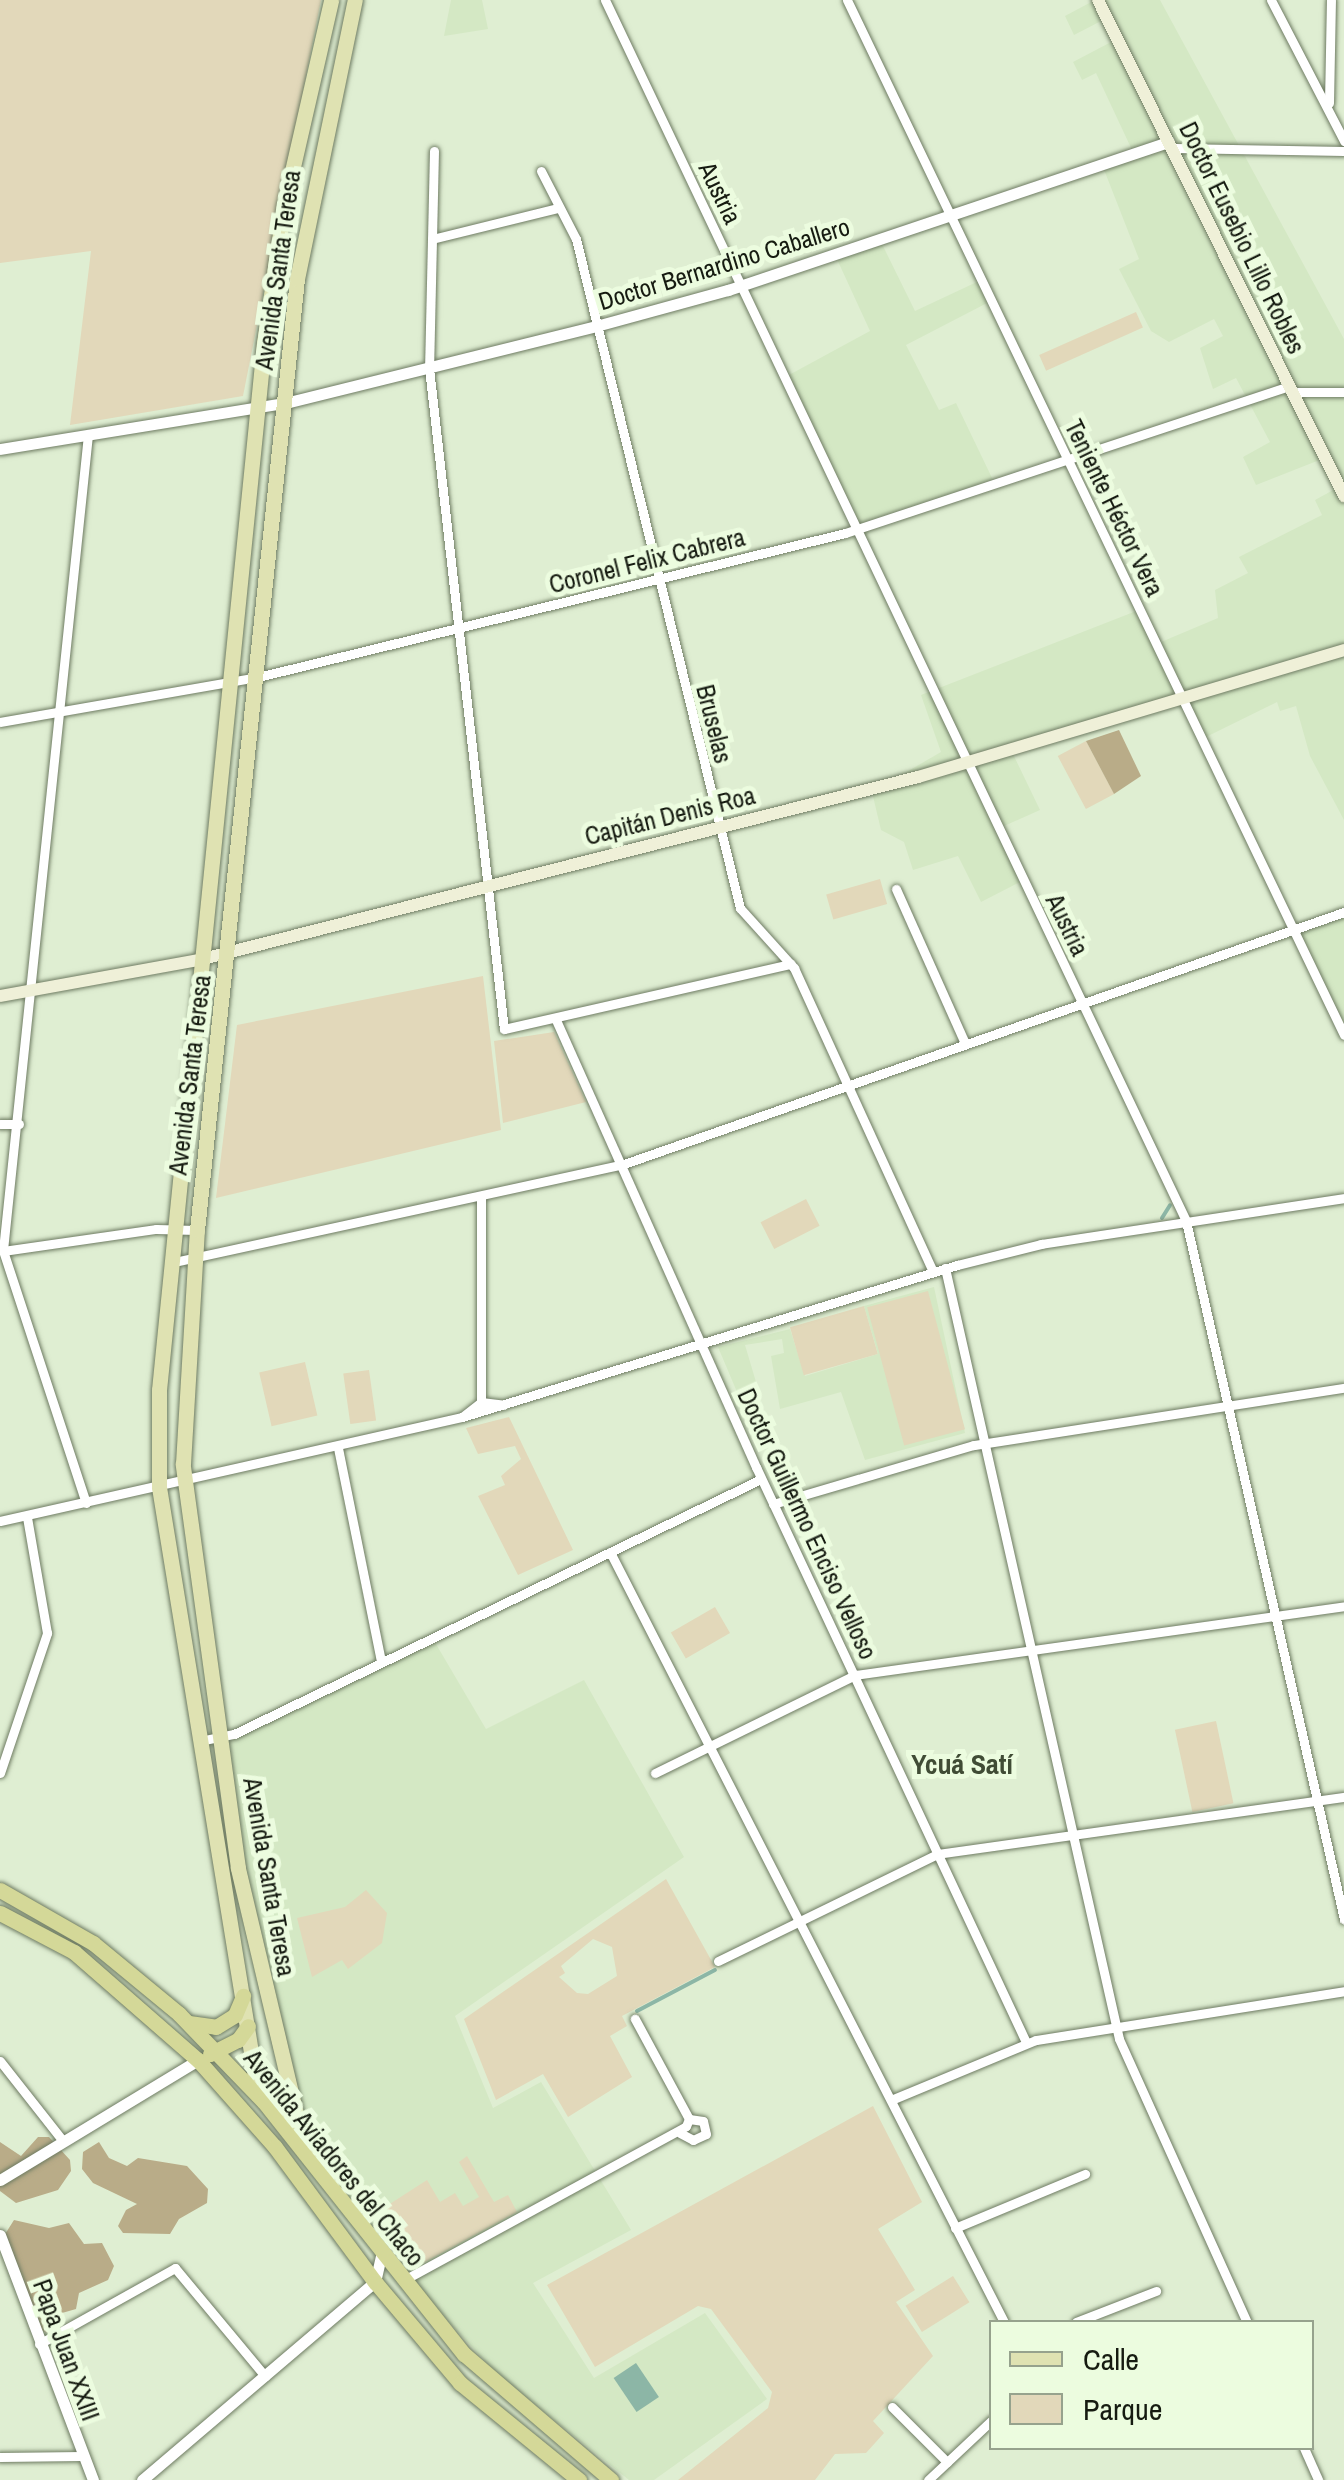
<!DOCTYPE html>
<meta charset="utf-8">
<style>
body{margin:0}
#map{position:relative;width:1344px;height:2480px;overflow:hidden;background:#dfeed2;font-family:"Archivo Narrow",sans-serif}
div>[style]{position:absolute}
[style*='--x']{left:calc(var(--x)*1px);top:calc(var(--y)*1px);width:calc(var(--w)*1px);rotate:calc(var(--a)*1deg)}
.built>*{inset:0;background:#d4e8c4}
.green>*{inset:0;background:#e2d8ba;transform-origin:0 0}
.forest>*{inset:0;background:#b9ac88}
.water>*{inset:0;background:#8cb6a6;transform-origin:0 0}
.stream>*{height:4px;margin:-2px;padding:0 2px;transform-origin:2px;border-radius:2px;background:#8cb6a6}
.roads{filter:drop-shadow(0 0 2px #6e7b62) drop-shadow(0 0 2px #6e7b62)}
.minor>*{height:9px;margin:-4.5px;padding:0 4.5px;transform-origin:4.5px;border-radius:4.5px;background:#fff}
.tertiary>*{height:11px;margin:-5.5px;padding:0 5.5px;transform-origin:5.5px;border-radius:5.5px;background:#fff}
.secondary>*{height:12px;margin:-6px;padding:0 6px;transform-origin:6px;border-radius:6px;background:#eff0d8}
.primary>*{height:15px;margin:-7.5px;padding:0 7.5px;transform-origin:7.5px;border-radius:7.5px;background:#dfe2b2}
.trunk>*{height:15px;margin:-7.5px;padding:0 7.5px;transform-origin:7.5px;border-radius:7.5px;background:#d4d898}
span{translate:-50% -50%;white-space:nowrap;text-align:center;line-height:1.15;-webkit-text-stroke:10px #ecfcdf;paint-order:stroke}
.street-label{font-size:25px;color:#161b11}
.neighbourhood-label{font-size:28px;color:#404c35;font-weight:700}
.legend{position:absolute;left:989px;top:2320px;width:325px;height:130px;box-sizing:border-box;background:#ecfcdf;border:2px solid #96a28d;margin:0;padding:12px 18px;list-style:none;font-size:30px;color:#161b11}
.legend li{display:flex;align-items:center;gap:20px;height:50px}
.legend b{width:50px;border:2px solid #96a28d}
</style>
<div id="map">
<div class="built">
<i style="clip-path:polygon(451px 0,482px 0,488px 29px,444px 36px)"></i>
<i style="clip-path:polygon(1095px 0,1160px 0,1344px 339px,1344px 820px,1310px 756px,1296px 706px,1280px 711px,1277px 702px,1206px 737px,1178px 701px,1013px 754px,1040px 810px,1004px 826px,1028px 878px,981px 902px,958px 856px,913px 870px,904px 842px,881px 830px,872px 792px,941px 752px,921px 695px,1144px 608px,1161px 642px,1218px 618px,1215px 590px,1248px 573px,1239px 557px,1322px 515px,1315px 500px,1337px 488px,1322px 459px,1256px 485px,1243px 457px,1270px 442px,1236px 378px,1213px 389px,1200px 348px,1223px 336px,1214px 319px,1169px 342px,1151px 331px,1119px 269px,1139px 259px,1101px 162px,1132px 150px,1096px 73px,1082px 80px,1073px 62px,1113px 41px,1103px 20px,1074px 35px,1065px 16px)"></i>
<i style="clip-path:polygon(881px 242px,915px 311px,979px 281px,989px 302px,906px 345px,939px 410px,956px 403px,993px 480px,860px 525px,789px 375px,870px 331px,836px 257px)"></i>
<i style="clip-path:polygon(1344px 912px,1344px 1035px,1294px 930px)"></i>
<i style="clip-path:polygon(934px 1287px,965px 1433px,865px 1460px,841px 1392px,780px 1409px,771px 1356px,784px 1353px,782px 1339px,745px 1345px,756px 1382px,737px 1392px,718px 1347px,790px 1329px,805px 1376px,878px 1354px,864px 1306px)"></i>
<i style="clip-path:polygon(433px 1639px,486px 1729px,584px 1680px,684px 1857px,455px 2016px,493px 2108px,541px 2082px,631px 2230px,533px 2283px,594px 2378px,705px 2313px,767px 2399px,654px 2480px,629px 2480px,498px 2375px,412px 2282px,311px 2148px,256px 1937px,226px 1740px)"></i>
</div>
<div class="green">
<i style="clip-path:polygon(0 0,321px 0,243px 396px,70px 425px,91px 251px,0 263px)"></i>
<i style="left:1136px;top:312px;width:17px;height:106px;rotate:66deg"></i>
<i style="left:1086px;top:741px;width:60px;height:32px;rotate:62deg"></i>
<i style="left:880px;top:879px;width:26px;height:56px;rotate:74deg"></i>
<i style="clip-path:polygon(483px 976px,501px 1130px,216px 1198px,237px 1025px)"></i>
<i style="clip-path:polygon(554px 1032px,586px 1102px,503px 1123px,494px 1041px)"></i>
<i style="left:806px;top:1199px;width:30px;height:51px;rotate:63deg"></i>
<i style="left:928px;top:1291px;width:143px;height:63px;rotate:75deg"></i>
<i style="left:864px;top:1306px;width:50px;height:77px;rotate:74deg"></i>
<i style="left:305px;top:1362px;width:55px;height:47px;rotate:77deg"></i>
<i style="left:369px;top:1370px;width:51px;height:26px;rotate:82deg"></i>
<i style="clip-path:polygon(509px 1417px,573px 1550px,518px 1575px,478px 1496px,505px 1485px,501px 1476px,521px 1459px,515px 1446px,478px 1454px,466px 1428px)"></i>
<i style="left:715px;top:1607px;width:30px;height:51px;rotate:60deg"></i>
<i style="left:1216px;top:1721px;width:84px;height:42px;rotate:78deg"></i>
<i style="clip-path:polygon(evenodd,666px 1879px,715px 1967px,622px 2016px,627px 2026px,610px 2036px,632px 2077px,568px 2117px,543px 2074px,496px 2100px,464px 2019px,666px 1879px,593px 1939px,612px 1947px,617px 1976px,588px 1994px,577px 1993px,559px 1977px,565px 1973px,561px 1966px,593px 1939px)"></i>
<i style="clip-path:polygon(366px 1890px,387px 1913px,382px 1943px,348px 1969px,342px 1960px,312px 1977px,297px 1918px,345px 1907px)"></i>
<i style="clip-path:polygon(873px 2106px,922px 2202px,878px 2229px,915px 2290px,896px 2302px,933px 2356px,873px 2421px,884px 2433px,866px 2453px,835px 2454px,815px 2480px,678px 2480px,768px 2408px,772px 2392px,711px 2309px,698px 2306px,595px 2367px,547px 2285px)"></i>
<i style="clip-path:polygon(467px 2156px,494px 2202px,508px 2195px,517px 2212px,414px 2268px,371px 2216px,427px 2180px,440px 2202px,455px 2193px,463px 2206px,479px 2197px,459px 2162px)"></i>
<i style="left:953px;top:2276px;width:31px;height:56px;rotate:58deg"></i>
</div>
<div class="forest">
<i style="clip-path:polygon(1119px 730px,1141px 776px,1114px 794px,1086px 741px)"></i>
<i style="clip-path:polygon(38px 2137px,49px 2137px,70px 2160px,71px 2171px,58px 2190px,16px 2203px,0 2191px,0 2142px,21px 2156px)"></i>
<i style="clip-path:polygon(99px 2142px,109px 2158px,127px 2166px,138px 2158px,187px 2166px,208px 2189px,207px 2203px,179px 2219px,170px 2234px,123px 2233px,118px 2226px,126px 2210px,137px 2204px,93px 2183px,82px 2169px,83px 2152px)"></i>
<i style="clip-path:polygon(14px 2220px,49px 2228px,69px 2223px,84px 2244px,102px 2243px,114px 2266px,108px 2280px,79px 2293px,76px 2309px,62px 2313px,47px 2333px,38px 2329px,2px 2239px)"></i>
</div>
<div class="water">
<i style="left:636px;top:2363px;width:41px;height:27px;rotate:56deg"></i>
</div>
<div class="stream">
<i style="--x:1162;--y:1218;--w:15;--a:-58"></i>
<i style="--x:637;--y:2011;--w:88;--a:-27.7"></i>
</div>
<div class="roads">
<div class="minor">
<i style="--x:605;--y:0;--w:1352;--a:64.55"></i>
<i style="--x:1186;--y:1221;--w:716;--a:77.25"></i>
<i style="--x:847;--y:0;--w:1148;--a:64.35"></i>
<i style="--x:1271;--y:0;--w:159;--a:62.6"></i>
<i style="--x:1329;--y:103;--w:103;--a:-88.9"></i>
<i style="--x:1175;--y:148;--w:169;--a:1"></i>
<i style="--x:434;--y:151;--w:217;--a:91.3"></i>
<i style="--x:429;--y:368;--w:665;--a:83.53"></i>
<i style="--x:504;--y:1029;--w:294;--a:-12.8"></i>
<i style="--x:541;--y:171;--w:76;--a:62.8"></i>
<i style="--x:576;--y:239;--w:689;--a:76.23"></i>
<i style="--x:740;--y:908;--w:81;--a:48"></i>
<i style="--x:794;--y:968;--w:334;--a:65.4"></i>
<i style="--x:432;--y:239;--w:130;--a:-13.8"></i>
<i style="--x:1298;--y:392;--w:46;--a:0"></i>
<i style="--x:0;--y:722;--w:262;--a:-9.9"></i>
<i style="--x:258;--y:677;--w:604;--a:-13.78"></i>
<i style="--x:845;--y:533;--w:469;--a:-18.3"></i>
<i style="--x:896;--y:889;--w:169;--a:65.9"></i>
<i style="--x:556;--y:1020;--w:490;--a:65.9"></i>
<i style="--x:756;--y:1467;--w:635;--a:64.85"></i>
<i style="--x:0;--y:1124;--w:19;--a:0"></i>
<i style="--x:481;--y:1196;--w:206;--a:90"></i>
<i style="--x:3;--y:1251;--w:155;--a:-8.2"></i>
<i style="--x:156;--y:1229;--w:41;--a:1.4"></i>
<i style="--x:170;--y:1263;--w:462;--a:-12.3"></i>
<i style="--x:621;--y:1165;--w:766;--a:-19.29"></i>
<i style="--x:945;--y:1268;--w:790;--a:77.28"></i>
<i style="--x:1119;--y:2039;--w:311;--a:65.7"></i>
<i style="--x:462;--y:1417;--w:518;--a:-17.07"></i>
<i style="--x:957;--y:1265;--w:87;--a:-14"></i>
<i style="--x:1041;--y:1244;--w:306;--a:-8.6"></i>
<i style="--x:338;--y:1448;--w:217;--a:78.6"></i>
<i style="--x:86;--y:1503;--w:266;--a:-108.2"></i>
<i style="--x:3;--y:1250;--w:819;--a:-84.05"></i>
<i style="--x:773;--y:1504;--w:209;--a:-16.4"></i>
<i style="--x:974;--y:1445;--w:374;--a:-8.8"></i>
<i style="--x:0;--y:1521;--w:474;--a:-12.7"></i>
<i style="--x:462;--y:1417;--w:24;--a:-38"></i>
<i style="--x:481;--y:1402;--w:23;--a:7"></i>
<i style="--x:610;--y:1552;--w:865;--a:62.9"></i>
<i style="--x:200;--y:1741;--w:35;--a:-12"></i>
<i style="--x:234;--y:1734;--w:585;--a:-25.82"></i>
<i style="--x:0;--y:1773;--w:148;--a:-71.4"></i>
<i style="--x:47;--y:1633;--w:118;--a:-99.8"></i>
<i style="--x:655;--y:1773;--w:223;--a:-26.1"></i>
<i style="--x:855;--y:1675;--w:494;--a:-8"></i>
<i style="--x:718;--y:1961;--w:244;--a:-26"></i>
<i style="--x:937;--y:1854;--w:411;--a:-8"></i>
<i style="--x:0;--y:2061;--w:102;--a:51.8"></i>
<i style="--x:891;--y:2100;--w:157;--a:-22.5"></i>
<i style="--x:1036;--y:2040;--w:312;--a:-9"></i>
<i style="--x:680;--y:2133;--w:15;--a:28"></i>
<i style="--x:693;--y:2140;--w:14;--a:-25"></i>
<i style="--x:706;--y:2134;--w:13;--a:-103"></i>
<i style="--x:703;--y:2121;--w:14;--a:-172"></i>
<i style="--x:955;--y:2228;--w:141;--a:-22.6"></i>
<i style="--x:404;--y:2280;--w:321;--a:-28.6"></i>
<i style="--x:686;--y:2126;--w:8;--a:-67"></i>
<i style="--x:689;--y:2119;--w:114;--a:-118.4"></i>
<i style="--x:1076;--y:2322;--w:86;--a:-21.2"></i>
<i style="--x:39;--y:2344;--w:156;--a:-29.2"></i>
<i style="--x:175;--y:2268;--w:141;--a:50.2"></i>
<i style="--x:892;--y:2407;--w:78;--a:45"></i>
<i style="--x:1304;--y:2448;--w:35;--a:66"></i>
<i style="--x:0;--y:2457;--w:82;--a:-0.7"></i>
<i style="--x:928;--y:2480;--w:88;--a:-43.2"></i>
</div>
<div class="tertiary">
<i style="--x:0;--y:449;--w:289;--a:-9.2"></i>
<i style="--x:285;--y:403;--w:320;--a:-13.9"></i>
<i style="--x:596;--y:326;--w:137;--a:-15.3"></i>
<i style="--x:728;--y:290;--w:465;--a:-18.6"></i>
<i style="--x:0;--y:2180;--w:232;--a:-31.2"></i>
<i style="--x:0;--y:2235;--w:262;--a:69.2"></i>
<i style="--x:142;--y:2480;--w:306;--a:-40.4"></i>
<i style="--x:375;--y:2282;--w:28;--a:-77"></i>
</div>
<div class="secondary">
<i style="--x:1098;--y:0;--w:554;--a:63.62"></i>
<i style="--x:0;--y:996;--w:202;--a:-10.3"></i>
<i style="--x:199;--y:960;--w:742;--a:-14.28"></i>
<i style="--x:918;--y:777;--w:445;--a:-16.6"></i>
</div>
<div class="primary">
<i style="--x:258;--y:2095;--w:616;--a:-99.25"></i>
<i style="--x:159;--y:1487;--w:97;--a:-90"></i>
<i style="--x:159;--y:1390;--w:1052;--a:-84.27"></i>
<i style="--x:264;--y:343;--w:138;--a:-81.7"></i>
<i style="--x:284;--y:206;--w:211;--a:-77.1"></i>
<i style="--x:305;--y:2152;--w:292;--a:-103.3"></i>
<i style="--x:238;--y:1868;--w:408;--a:-97.8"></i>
<i style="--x:183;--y:1464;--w:234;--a:-86.6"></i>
<i style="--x:197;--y:1230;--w:956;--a:-84"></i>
<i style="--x:297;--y:279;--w:285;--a:-78.3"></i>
</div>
<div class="trunk">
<i style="--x:0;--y:1890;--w:107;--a:29.7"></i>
<i style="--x:93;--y:1943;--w:112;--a:39.5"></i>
<i style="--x:179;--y:2014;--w:122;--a:46"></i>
<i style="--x:264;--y:2102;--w:322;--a:51.6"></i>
<i style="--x:464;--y:2354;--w:194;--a:40.6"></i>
<i style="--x:0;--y:1913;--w:84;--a:27.8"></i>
<i style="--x:74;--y:1952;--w:164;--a:41.1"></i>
<i style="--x:198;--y:2060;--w:116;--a:48.5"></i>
<i style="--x:275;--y:2147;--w:168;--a:53.5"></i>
<i style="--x:375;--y:2282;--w:132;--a:49.9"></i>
<i style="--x:460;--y:2383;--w:154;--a:39.2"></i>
<i style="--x:189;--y:2023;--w:27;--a:8"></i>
<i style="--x:216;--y:2027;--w:22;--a:-32"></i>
<i style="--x:235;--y:2015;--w:21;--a:-67"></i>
<i style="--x:210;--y:2054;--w:31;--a:-27"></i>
<i style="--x:238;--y:2040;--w:17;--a:-54"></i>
</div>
</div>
<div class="street-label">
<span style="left:720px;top:193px;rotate:64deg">Austria</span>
<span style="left:1242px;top:238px;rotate:64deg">Doctor Eusebio Lillo Robles</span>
<span style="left:724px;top:264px;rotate:-17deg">Doctor Bernardino Caballero</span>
<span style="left:278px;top:270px;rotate:-82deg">Avenida Santa Teresa</span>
<span style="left:1114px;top:508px;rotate:64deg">Teniente Héctor Vera</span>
<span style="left:647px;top:561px;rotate:-14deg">Coronel Felix Cabrera</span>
<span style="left:714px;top:724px;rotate:76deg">Bruselas</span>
<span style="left:670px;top:816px;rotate:-14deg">Capitán Denis Roa</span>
<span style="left:1067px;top:925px;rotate:64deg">Austria</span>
<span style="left:190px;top:1075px;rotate:-83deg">Avenida Santa Teresa</span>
<span style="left:807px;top:1524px;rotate:65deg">Doctor Guillermo Enciso Velloso</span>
<span style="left:269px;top:1877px;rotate:80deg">Avenida Santa Teresa</span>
<span style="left:334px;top:2158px;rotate:51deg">Avenida Aviadores del Chaco</span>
<span style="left:66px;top:2350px;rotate:70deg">Papa Juan XXIII</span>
</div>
<div class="neighbourhood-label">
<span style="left:962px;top:1764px">Ycuá Satí</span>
</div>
<ul class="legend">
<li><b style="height:12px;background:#dfe2b2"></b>Calle</li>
<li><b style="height:28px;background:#e2d8ba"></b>Parque</li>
</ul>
</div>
